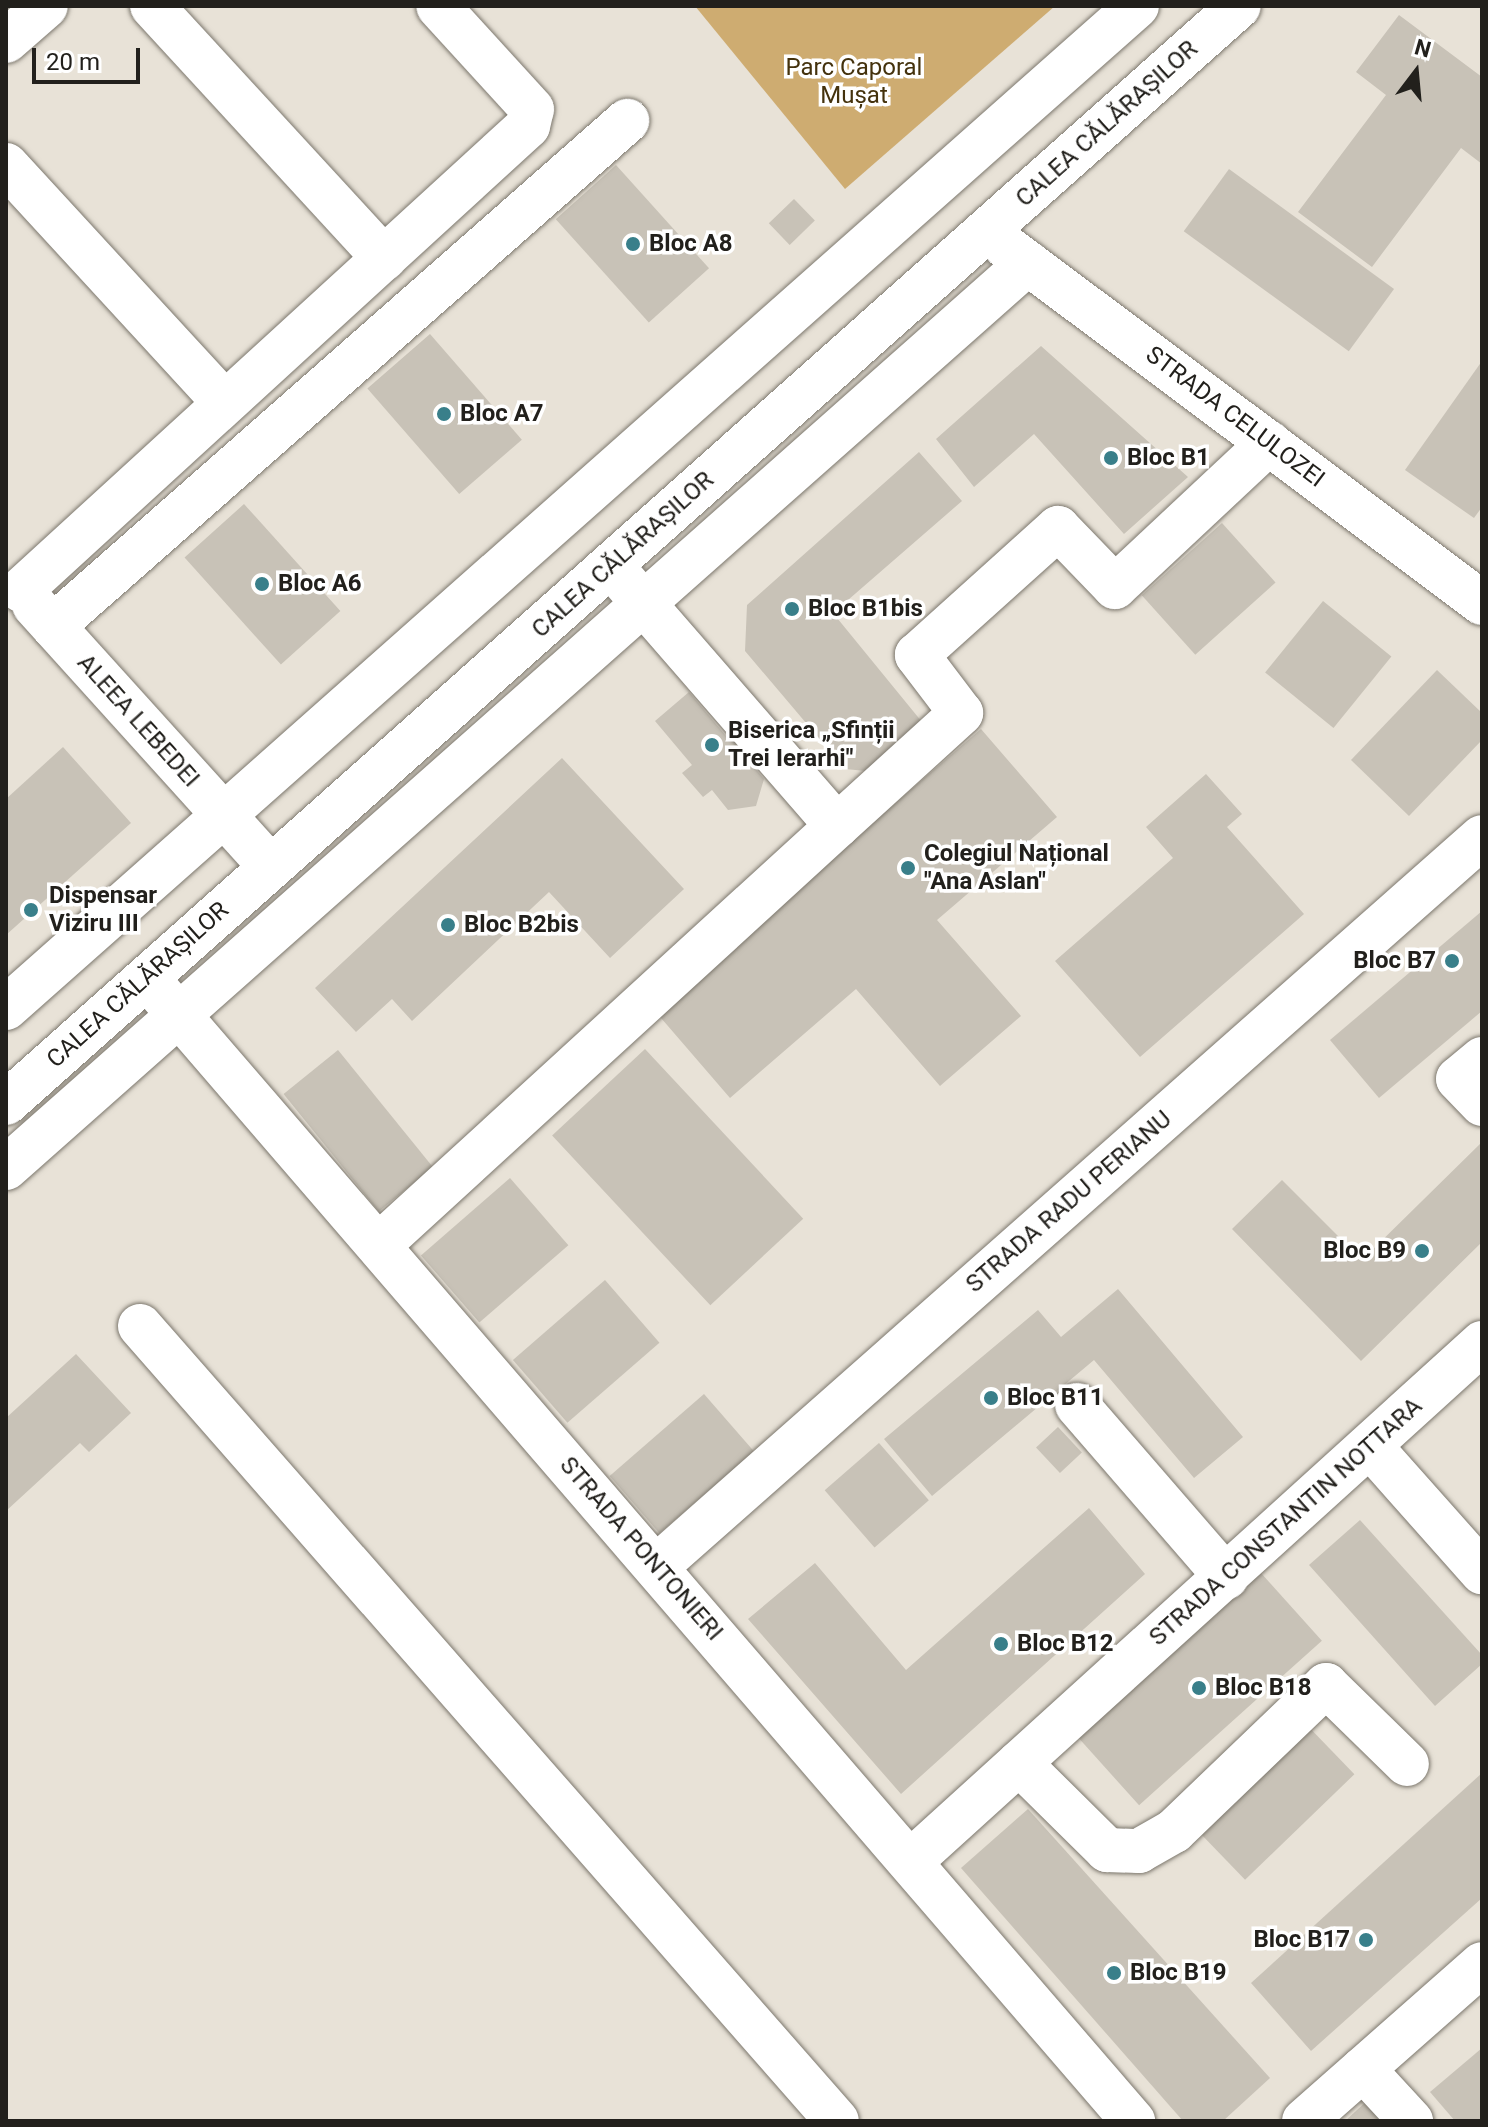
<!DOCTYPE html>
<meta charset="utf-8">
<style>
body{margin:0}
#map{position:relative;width:1488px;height:2127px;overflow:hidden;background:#e8e2d7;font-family:Roboto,sans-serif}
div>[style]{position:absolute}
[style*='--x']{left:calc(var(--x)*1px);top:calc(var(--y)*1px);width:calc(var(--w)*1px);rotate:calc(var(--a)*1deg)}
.green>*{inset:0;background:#ceac71}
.building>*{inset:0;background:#c8c2b7;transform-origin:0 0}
.roads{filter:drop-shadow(0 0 2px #7c776d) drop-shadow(0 0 2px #7c776d)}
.minor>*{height:44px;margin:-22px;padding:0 22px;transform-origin:22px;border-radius:22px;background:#fff}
.major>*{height:44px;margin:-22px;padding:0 22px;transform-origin:22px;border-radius:22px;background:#fff}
.dots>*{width:22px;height:22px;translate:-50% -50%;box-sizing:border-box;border:4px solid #fff;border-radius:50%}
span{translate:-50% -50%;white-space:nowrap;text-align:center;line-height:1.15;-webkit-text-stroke:7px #fff;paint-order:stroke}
.park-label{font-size:24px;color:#44320d}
.street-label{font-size:24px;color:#22201c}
.poi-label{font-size:24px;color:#22201c;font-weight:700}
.left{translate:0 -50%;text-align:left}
.right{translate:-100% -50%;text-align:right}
.frame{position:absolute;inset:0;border:8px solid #22201c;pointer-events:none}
.north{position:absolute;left:1376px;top:32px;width:80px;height:80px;-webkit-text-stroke:6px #fff;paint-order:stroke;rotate:16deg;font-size:22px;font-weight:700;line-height:32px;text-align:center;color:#22201c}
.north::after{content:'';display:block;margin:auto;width:28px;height:36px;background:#22201c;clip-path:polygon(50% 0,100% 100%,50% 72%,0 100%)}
.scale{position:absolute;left:32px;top:48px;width:108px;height:36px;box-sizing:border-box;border:4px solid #22201c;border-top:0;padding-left:10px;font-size:24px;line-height:28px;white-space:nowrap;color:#22201c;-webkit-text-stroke:6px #fff;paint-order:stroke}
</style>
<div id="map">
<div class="green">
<i style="clip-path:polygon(695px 6px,1055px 6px,845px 189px)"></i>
</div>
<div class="building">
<i style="clip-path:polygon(1399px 15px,1482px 77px,1482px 164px,1461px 148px,1372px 267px,1298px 212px,1386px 95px,1356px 72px)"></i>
<i style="left:616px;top:165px;width:139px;height:81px;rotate:48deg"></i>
<i style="left:1229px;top:169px;width:204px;height:77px;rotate:36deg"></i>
<i style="left:794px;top:199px;width:30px;height:35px;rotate:46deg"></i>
<i style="left:430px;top:334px;width:140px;height:83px;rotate:49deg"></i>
<i style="clip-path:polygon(1041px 346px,1188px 477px,1124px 534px,1034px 434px,974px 487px,936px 439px)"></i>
<i style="clip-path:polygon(1482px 361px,1482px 507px,1474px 518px,1405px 470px)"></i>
<i style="clip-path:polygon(919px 452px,962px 501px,833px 613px,931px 733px,887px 773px,845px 769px,745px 651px,747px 605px)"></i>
<i style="left:244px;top:504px;width:144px;height:80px;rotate:48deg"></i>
<i style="left:1222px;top:523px;width:80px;height:108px;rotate:48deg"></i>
<i style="left:1323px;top:601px;width:88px;height:92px;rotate:39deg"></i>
<i style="clip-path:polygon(1437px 670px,1482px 713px,1482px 740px,1409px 816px,1351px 760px)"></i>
<i style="clip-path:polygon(689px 692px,726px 736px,736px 728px,757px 753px,748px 760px,764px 779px,756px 806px,728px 810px,712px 790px,703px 797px,682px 773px,692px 765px,655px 721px)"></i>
<i style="clip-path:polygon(981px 729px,1057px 817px,937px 920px,1021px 1016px,940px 1086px,856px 989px,730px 1098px,655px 1011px)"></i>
<i style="clip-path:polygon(63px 747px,131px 823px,6px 935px,6px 799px)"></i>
<i style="clip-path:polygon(562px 758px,684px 889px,610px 958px,549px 892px,412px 1021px,392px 999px,356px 1032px,315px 988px)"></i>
<i style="clip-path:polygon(1206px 774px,1242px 814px,1227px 827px,1304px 914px,1140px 1057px,1055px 961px,1173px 858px,1146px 827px)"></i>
<i style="clip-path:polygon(1482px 911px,1482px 1011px,1379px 1098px,1330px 1040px)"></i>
<i style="left:645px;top:1049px;width:232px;height:127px;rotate:47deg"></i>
<i style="left:338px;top:1050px;width:151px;height:70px;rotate:51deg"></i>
<i style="clip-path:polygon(1482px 1142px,1482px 1242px,1361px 1361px,1232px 1229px,1282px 1180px,1362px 1260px)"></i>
<i style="left:510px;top:1178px;width:89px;height:118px;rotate:49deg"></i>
<i style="left:605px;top:1280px;width:83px;height:122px;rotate:49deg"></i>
<i style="clip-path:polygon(1118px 1289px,1243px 1437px,1194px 1478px,1094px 1360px,932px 1496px,884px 1439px,1038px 1310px,1061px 1337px)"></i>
<i style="clip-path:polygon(76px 1354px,131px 1413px,89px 1452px,80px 1443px,6px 1511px,6px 1418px)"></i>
<i style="left:704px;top:1394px;width:76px;height:125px;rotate:49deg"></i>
<i style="left:1058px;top:1427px;width:35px;height:30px;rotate:47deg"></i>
<i style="left:879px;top:1443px;width:76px;height:72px;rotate:49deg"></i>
<i style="clip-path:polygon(1089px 1508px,1145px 1574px,901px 1794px,748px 1619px,815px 1563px,906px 1670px)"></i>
<i style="clip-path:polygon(1360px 1520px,1482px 1655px,1482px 1664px,1435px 1706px,1309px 1565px)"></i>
<i style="left:1261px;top:1573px;width:91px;height:246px;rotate:48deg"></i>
<i style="left:1303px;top:1721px;width:74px;height:152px;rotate:46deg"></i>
<i style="clip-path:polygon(1482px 1773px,1482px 1898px,1311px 2051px,1251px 1983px)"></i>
<i style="clip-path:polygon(1028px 1809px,1270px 2078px,1223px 2121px,1183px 2121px,961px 1868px)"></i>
<i style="clip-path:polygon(1482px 2048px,1482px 2121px,1455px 2121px,1430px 2092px)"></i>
<i style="clip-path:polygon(1369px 2099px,1388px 2121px,1345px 2121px)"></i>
</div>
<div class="roads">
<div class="minor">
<i style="--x:152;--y:6;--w:343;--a:47.4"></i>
<i style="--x:6;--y:41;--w:53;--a:-41.2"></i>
<i style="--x:6;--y:165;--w:323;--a:47.4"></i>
<i style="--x:1005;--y:246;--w:596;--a:36.81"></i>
<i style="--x:625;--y:582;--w:323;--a:49"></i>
<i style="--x:837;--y:826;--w:168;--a:-42.3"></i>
<i style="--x:961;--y:713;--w:73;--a:-127.2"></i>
<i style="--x:917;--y:655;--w:190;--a:-42"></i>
<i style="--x:1058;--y:528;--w:82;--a:46"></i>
<i style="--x:1115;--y:587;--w:211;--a:-43.1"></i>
<i style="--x:21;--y:590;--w:687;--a:-42.46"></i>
<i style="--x:528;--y:126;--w:17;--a:-77"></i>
<i style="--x:532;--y:109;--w:139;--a:-132.4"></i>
<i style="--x:34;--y:605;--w:353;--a:47.9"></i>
<i style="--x:53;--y:626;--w:765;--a:-41.34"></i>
<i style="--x:147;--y:978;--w:1510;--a:49.22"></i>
<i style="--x:6;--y:1008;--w:1511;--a:-41.54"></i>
<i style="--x:1482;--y:1059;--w:31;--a:140"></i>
<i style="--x:1458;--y:1079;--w:35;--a:46"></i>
<i style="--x:6;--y:1168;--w:1365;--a:-41.53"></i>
<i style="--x:379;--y:1245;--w:621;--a:-42.45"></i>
<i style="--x:140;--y:1326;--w:1057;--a:48.76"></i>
<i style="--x:1077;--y:1405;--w:228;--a:49.1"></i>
<i style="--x:1370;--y:1446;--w:169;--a:48.4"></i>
<i style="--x:656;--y:1567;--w:1102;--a:-41.47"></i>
<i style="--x:1019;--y:1763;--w:124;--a:44.7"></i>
<i style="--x:1107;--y:1850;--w:32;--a:2"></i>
<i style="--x:1139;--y:1851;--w:40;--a:-29.7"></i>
<i style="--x:1174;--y:1831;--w:211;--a:-43.8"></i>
<i style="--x:1326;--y:1685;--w:113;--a:44.3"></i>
<i style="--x:911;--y:1861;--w:771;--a:-42.21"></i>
<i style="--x:1363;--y:2069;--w:71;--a:47.3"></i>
<i style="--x:1304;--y:2121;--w:237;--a:-41.4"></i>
</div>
<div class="major">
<i style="--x:6;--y:1103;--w:1650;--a:-41.66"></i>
</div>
</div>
<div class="dots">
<i style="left:633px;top:244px;background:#397f8a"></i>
<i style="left:444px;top:414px;background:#397f8a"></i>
<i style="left:1111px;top:458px;background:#397f8a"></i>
<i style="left:262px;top:584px;background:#397f8a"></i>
<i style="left:792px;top:609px;background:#397f8a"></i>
<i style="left:712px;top:745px;background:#397f8a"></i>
<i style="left:908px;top:868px;background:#397f8a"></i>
<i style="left:31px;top:910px;background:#397f8a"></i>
<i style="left:448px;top:925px;background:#397f8a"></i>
<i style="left:1452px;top:961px;background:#397f8a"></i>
<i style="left:1422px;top:1251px;background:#397f8a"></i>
<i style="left:991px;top:1398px;background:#397f8a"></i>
<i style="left:1001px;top:1644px;background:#397f8a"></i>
<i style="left:1199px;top:1688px;background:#397f8a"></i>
<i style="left:1366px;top:1940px;background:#397f8a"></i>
<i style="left:1114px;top:1973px;background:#397f8a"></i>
</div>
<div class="park-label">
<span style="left:854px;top:82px">Parc Caporal<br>Mușat</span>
</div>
<div class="street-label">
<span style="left:1107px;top:124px;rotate:-42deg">CALEA CĂLĂRAȘILOR</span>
<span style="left:1235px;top:417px;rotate:37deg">STRADA CELULOZEI</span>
<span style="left:623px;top:555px;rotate:-42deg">CALEA CĂLĂRAȘILOR</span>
<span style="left:138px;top:721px;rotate:48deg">ALEEA LEBEDEI</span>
<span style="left:138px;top:985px;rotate:-42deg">CALEA CĂLĂRAȘILOR</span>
<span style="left:1069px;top:1202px;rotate:-41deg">STRADA RADU PERIANU</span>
<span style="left:1286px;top:1522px;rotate:-42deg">STRADA CONSTANTIN NOTTARA</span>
<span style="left:641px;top:1549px;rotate:49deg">STRADA PONTONIERI</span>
</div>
<div class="poi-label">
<span class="left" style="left:649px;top:244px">Bloc A8</span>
<span class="left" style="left:460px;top:414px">Bloc A7</span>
<span class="left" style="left:1127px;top:458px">Bloc B1</span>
<span class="left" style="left:278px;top:584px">Bloc A6</span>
<span class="left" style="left:808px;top:609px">Bloc B1bis</span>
<span class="left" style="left:728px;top:745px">Biserica „Sfinții<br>Trei Ierarhi"</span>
<span class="left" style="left:924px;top:868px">Colegiul Național<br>"Ana Aslan"</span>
<span class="left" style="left:49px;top:910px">Dispensar<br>Viziru III</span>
<span class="left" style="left:464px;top:925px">Bloc B2bis</span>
<span class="right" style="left:1436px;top:961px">Bloc B7</span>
<span class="right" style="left:1406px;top:1251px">Bloc B9</span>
<span class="left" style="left:1007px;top:1398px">Bloc B11</span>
<span class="left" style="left:1017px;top:1644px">Bloc B12</span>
<span class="left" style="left:1215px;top:1688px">Bloc B18</span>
<span class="right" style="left:1350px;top:1940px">Bloc B17</span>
<span class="left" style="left:1130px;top:1973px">Bloc B19</span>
</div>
<div class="frame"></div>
<div class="north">N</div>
<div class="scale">20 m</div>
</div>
